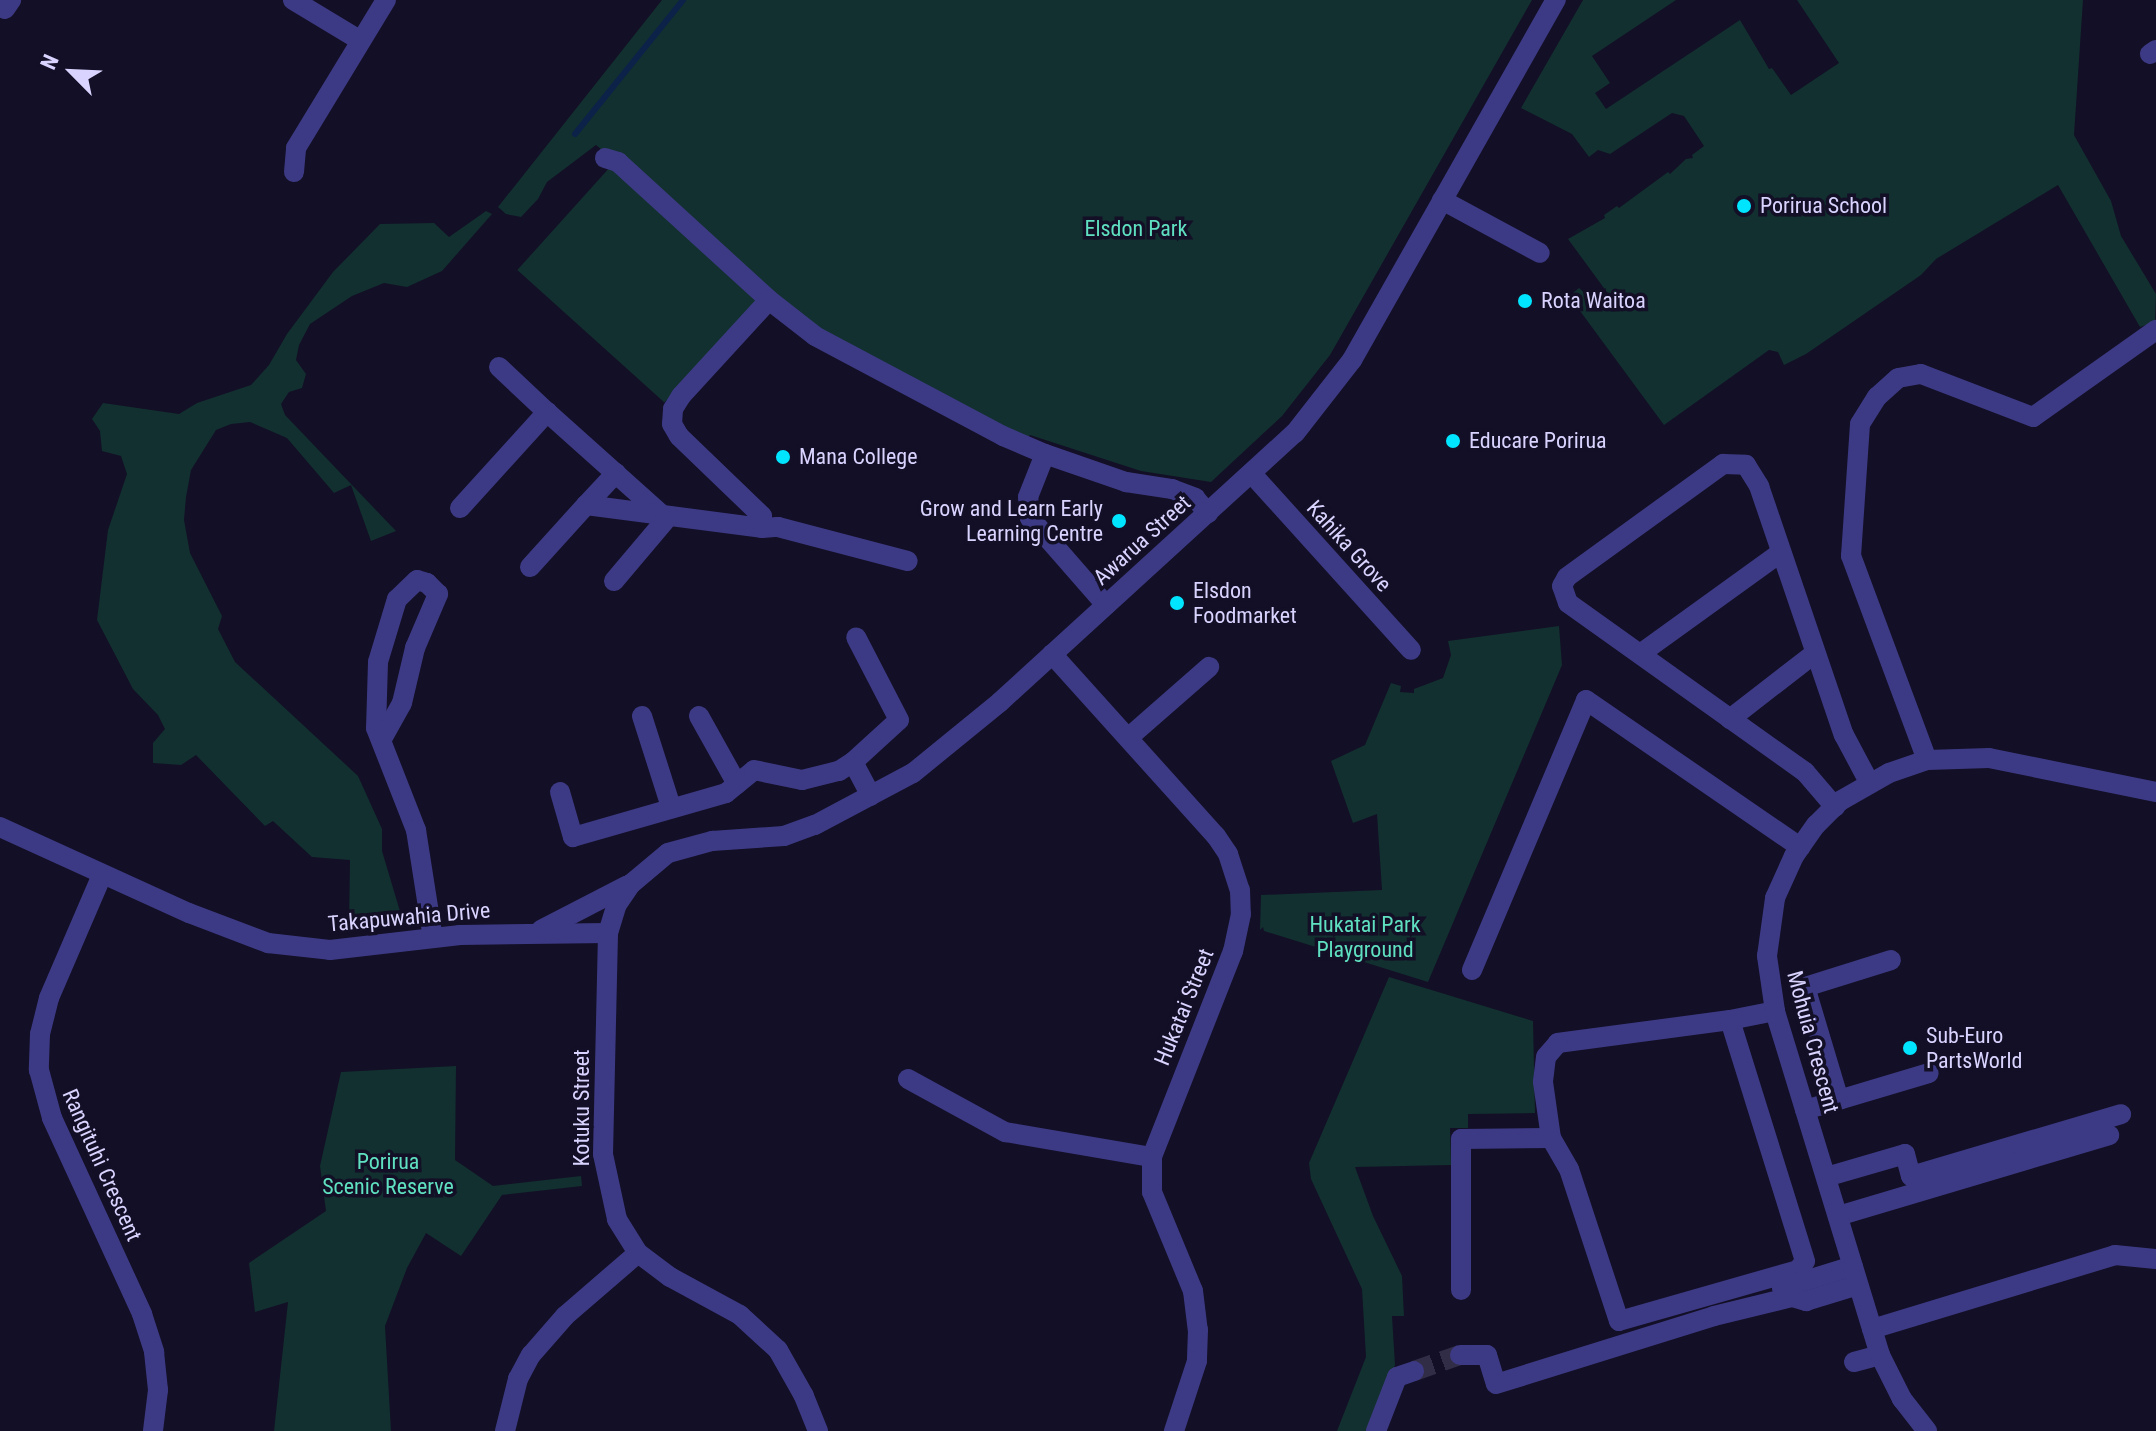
<!DOCTYPE html>
<style>
body{margin:0}
#map{position:relative;width:2156px;height:1431px;overflow:hidden;background:#130f26;font-family:"Roboto Condensed",sans-serif}
div>[style]{position:absolute}
[style*='--x']{left:calc(var(--x)*1px);top:calc(var(--y)*1px);width:calc(var(--w)*1px);rotate:calc(var(--a)*1deg)}
.green>*{inset:0;background:#12302f;transform-origin:0 0}
.stream>*{height:6px;margin:-3px;padding:0 3px;transform-origin:3px;border-radius:3px;background:#0c2248}
.minor-tunnel>*{height:20px;margin-top:-10px;transform-origin:0;background:repeating-linear-gradient(90deg,#312d47 0 20px,transparent 0 30px)}
.minor>*{height:20px;margin:-10px;padding:0 10px;transform-origin:10px;border-radius:10px;background:#3d3a85}
.dots>*{width:22px;height:22px;translate:-50% -50%;box-sizing:border-box;border:4px solid #130f26;border-radius:50%}
span{translate:-50% -50%;white-space:nowrap;text-align:center;line-height:1.15;-webkit-text-stroke:7px #130f26;paint-order:stroke}
.poi-label{font-size:22px;color:#d9d4ff}
.left{translate:0 -50%;text-align:left}
.right{translate:-100% -50%;text-align:right}
.park-label{font-size:22px;color:#5fe0c0}
.street-label{font-size:22px;color:#d9d4ff}
.north{position:absolute;left:32px;top:32px;width:80px;height:80px;-webkit-text-stroke:6px #130f26;paint-order:stroke;rotate:294deg;font-size:22px;font-weight:700;line-height:32px;text-align:center;color:#d9d4ff}
.north::after{content:'';display:block;margin:auto;width:28px;height:36px;background:#d9d4ff;clip-path:polygon(50% 0,100% 100%,50% 72%,0 100%)}
</style>
<div id="map">
<div class="green">
<i style="clip-path:polygon(662px 0,1532px 0,1330px 355px,1282px 416px,1211px 482px,1141px 471px,1030px 435px,1027px 439px,813px 327px,596px 145px,547px 182px,538px 199px,521px 217px,506px 214px,498px 207px)"></i>
<i style="clip-path:polygon(1583px 0,1676px 0,1592px 56px,1610px 83px,1595px 93px,1606px 109px,1740px 20px,1769px 69px,1772px 68px,1791px 95px,1839px 63px,1797px 0,2083px 0,2074px 135px,2111px 201px,2121px 236px,2156px 294px,2155px 322px,2140px 327px,2058px 185px,1936px 259px,1921px 275px,1806px 354px,1784px 365px,1778px 352px,1769px 350px,1664px 425px,1569px 296px,1579px 288px,1603px 309px,1620px 310px,1568px 239px,1605px 218px,1604px 215px,1617px 206px,1619px 208px,1668px 172px,1670px 174px,1686px 159px,1693px 158px,1692px 155px,1704px 146px,1684px 116px,1672px 113px,1610px 154px,1598px 150px,1589px 157px,1572px 134px,1521px 108px)"></i>
<i style="left:611px;top:166px;width:198px;height:140px;rotate:42deg"></i>
<i style="clip-path:polygon(486px 211px,492px 214px,442px 271px,407px 287px,384px 283px,352px 296px,310px 324px,299px 345px,296px 360px,306px 374px,302px 388px,289px 392px,281px 404px,285px 415px,396px 531px,371px 541px,351px 485px,334px 493px,287px 438px,250px 422px,231px 424px,216px 430px,191px 470px,186px 497px,184px 520px,190px 553px,222px 616px,218px 629px,235px 662px,358px 776px,382px 829px,382px 851px,402px 918px,349px 925px,350px 860px,312px 857px,273px 821px,265px 826px,196px 755px,181px 765px,153px 763px,153px 743px,165px 729px,158px 715px,133px 689px,97px 620px,108px 530px,127px 474px,121px 456px,102px 451px,100px 431px,92px 419px,103px 403px,179px 414px,197px 403px,251px 385px,269px 365px,287px 334px,333px 272px,380px 224px,434px 223px,449px 237px)"></i>
<i style="clip-path:polygon(1559px 626px,1562px 665px,1428px 982px,1264px 931px,1263px 927px,1260px 930px,1261px 895px,1382px 890px,1377px 814px,1353px 823px,1331px 761px,1365px 745px,1391px 683px,1401px 686px,1400px 692px,1414px 693px,1414px 689px,1443px 678px,1451px 655px,1448px 641px)"></i>
<i style="clip-path:polygon(1389px 977px,1533px 1021px,1535px 1113px,1468px 1114px,1468px 1128px,1450px 1128px,1451px 1165px,1355px 1167px,1373px 1216px,1402px 1276px,1404px 1316px,1392px 1316px,1395px 1365px,1368px 1431px,1337px 1431px,1366px 1357px,1362px 1289px,1311px 1179px,1309px 1163px)"></i>
<i style="clip-path:polygon(456px 1066px,455px 1160px,493px 1186px,581px 1176px,582px 1186px,502px 1195px,461px 1256px,426px 1233px,407px 1268px,385px 1326px,391px 1431px,274px 1431px,288px 1302px,255px 1312px,249px 1263px,326px 1211px,320px 1166px,341px 1072px)"></i>
</div>
<div class="stream">
<i style="--x:575;--y:134;--w:172;--a:-51.1"></i>
</div>
<div class="minor-tunnel">
<i style="--x:1414;--y:1371;--w:49;--a:-19.2"></i>
</div>
<div class="minor">
<i style="--x:293;--y:0;--w:79;--a:31.1"></i>
<i style="--x:5;--y:9;--w:11;--a:-56"></i>
<i style="--x:2150;--y:54;--w:7;--a:-34"></i>
<i style="--x:605;--y:158;--w:14;--a:17"></i>
<i style="--x:618;--y:162;--w:205;--a:42.4"></i>
<i style="--x:769;--y:300;--w:58;--a:38"></i>
<i style="--x:815;--y:336;--w:213;--a:28"></i>
<i style="--x:1003;--y:436;--w:46;--a:23.2"></i>
<i style="--x:294;--y:172;--w:24;--a:-85"></i>
<i style="--x:296;--y:148;--w:173;--a:-58.7"></i>
<i style="--x:1442;--y:200;--w:111;--a:28.4"></i>
<i style="--x:499;--y:367;--w:66;--a:43.2"></i>
<i style="--x:1252;--y:474;--w:237;--a:47.9"></i>
<i style="--x:586;--y:505;--w:44;--a:-46.8"></i>
<i style="--x:460;--y:508;--w:130;--a:-47.8"></i>
<i style="--x:547;--y:412;--w:154;--a:41.8"></i>
<i style="--x:762;--y:528;--w:16;--a:-4"></i>
<i style="--x:778;--y:527;--w:134;--a:14.7"></i>
<i style="--x:530;--y:567;--w:84;--a:-47.9"></i>
<i style="--x:586;--y:505;--w:177;--a:7.4"></i>
<i style="--x:762;--y:528;--w:12;--a:-90"></i>
<i style="--x:762;--y:516;--w:115;--a:-136.1"></i>
<i style="--x:679;--y:436;--w:14;--a:-120"></i>
<i style="--x:672;--y:424;--w:15;--a:-86"></i>
<i style="--x:673;--y:409;--w:15;--a:-58"></i>
<i style="--x:681;--y:396;--w:130;--a:-47.5"></i>
<i style="--x:614;--y:581;--w:85;--a:-49.8"></i>
<i style="--x:1106;--y:605;--w:116;--a:-131.1"></i>
<i style="--x:1030;--y:518;--w:21;--a:-95"></i>
<i style="--x:1028;--y:497;--w:46;--a:-68.4"></i>
<i style="--x:1045;--y:454;--w:86;--a:19.1"></i>
<i style="--x:1126;--y:482;--w:47;--a:8.7"></i>
<i style="--x:1172;--y:489;--w:25;--a:21"></i>
<i style="--x:1195;--y:498;--w:20;--a:49"></i>
<i style="--x:1052;--y:654;--w:245;--a:48"></i>
<i style="--x:1216;--y:836;--w:22;--a:56"></i>
<i style="--x:1228;--y:854;--w:38;--a:72"></i>
<i style="--x:1240;--y:890;--w:24;--a:88"></i>
<i style="--x:1241;--y:914;--w:38;--a:102"></i>
<i style="--x:1233;--y:951;--w:221;--a:111.5"></i>
<i style="--x:1152;--y:1157;--w:35;--a:90"></i>
<i style="--x:1152;--y:1192;--w:107;--a:67.5"></i>
<i style="--x:1193;--y:1291;--w:39;--a:83"></i>
<i style="--x:1198;--y:1330;--w:31;--a:92"></i>
<i style="--x:1197;--y:1361;--w:74;--a:108.2"></i>
<i style="--x:1640;--y:654;--w:173;--a:-35.8"></i>
<i style="--x:642;--y:716;--w:96;--a:72.3"></i>
<i style="--x:699;--y:716;--w:78;--a:60.8"></i>
<i style="--x:1730;--y:719;--w:108;--a:-37.8"></i>
<i style="--x:1128;--y:738;--w:108;--a:-41.2"></i>
<i style="--x:382;--y:739;--w:41;--a:-60.9"></i>
<i style="--x:402;--y:703;--w:57;--a:-76.7"></i>
<i style="--x:415;--y:648;--w:59;--a:-66.9"></i>
<i style="--x:438;--y:594;--w:16;--a:-135"></i>
<i style="--x:427;--y:583;--w:10;--a:-163"></i>
<i style="--x:417;--y:580;--w:28;--a:136"></i>
<i style="--x:397;--y:599;--w:66;--a:106.8"></i>
<i style="--x:378;--y:662;--w:66;--a:91.7"></i>
<i style="--x:376;--y:728;--w:110;--a:68.6"></i>
<i style="--x:416;--y:830;--w:109;--a:81.1"></i>
<i style="--x:1927;--y:760;--w:218;--a:-110.4"></i>
<i style="--x:1851;--y:556;--w:132;--a:-86.1"></i>
<i style="--x:1860;--y:424;--w:32;--a:-58"></i>
<i style="--x:1877;--y:397;--w:28;--a:-42"></i>
<i style="--x:1898;--y:378;--w:23;--a:-10"></i>
<i style="--x:1921;--y:374;--w:120;--a:21"></i>
<i style="--x:2033;--y:417;--w:151;--a:-35.3"></i>
<i style="--x:853;--y:762;--w:62;--a:-42.4"></i>
<i style="--x:899;--y:720;--w:93;--a:-117.4"></i>
<i style="--x:560;--y:792;--w:47;--a:73.9"></i>
<i style="--x:573;--y:837;--w:159;--a:-16"></i>
<i style="--x:726;--y:793;--w:36;--a:-39"></i>
<i style="--x:754;--y:770;--w:49;--a:11.8"></i>
<i style="--x:802;--y:780;--w:38;--a:-14"></i>
<i style="--x:839;--y:771;--w:17;--a:-33"></i>
<i style="--x:853;--y:762;--w:38;--a:62"></i>
<i style="--x:1835;--y:807;--w:46;--a:-130.6"></i>
<i style="--x:1805;--y:772;--w:291;--a:-144.5"></i>
<i style="--x:1568;--y:603;--w:18;--a:-109"></i>
<i style="--x:1562;--y:586;--w:10;--a:-61"></i>
<i style="--x:1567;--y:577;--w:193;--a:-35.9"></i>
<i style="--x:1723;--y:464;--w:23;--a:2"></i>
<i style="--x:1746;--y:465;--w:25;--a:58"></i>
<i style="--x:1759;--y:486;--w:263;--a:71.2"></i>
<i style="--x:1844;--y:735;--w:53;--a:62"></i>
<i style="--x:0;--y:827;--w:208;--a:24.5"></i>
<i style="--x:189;--y:913;--w:85;--a:20.8"></i>
<i style="--x:268;--y:943;--w:62;--a:6.4"></i>
<i style="--x:330;--y:950;--w:131;--a:-6.6"></i>
<i style="--x:460;--y:935;--w:148;--a:-0.8"></i>
<i style="--x:102;--y:875;--w:134;--a:113.3"></i>
<i style="--x:49;--y:998;--w:37;--a:104"></i>
<i style="--x:40;--y:1034;--w:36;--a:92"></i>
<i style="--x:39;--y:1070;--w:50;--a:74.8"></i>
<i style="--x:52;--y:1118;--w:216;--a:65.3"></i>
<i style="--x:142;--y:1314;--w:40;--a:72"></i>
<i style="--x:154;--y:1352;--w:38;--a:84"></i>
<i style="--x:158;--y:1390;--w:41;--a:97"></i>
<i style="--x:541;--y:930;--w:96;--a:-27.4"></i>
<i style="--x:1472;--y:970;--w:293;--a:-67.1"></i>
<i style="--x:1586;--y:700;--w:260;--a:34.5"></i>
<i style="--x:1730;--y:1020;--w:174;--a:172.4"></i>
<i style="--x:1558;--y:1043;--w:18;--a:131"></i>
<i style="--x:1546;--y:1057;--w:25;--a:97"></i>
<i style="--x:1543;--y:1082;--w:57;--a:81.9"></i>
<i style="--x:1551;--y:1138;--w:36;--a:60"></i>
<i style="--x:1569;--y:1169;--w:160;--a:71.8"></i>
<i style="--x:1619;--y:1321;--w:186;--a:-15.9"></i>
<i style="--x:1798;--y:1270;--w:11;--a:-52"></i>
<i style="--x:1805;--y:1261;--w:252;--a:-107.3"></i>
<i style="--x:1730;--y:1020;--w:46;--a:-11.3"></i>
<i style="--x:908;--y:1079;--w:111;--a:28.7"></i>
<i style="--x:1005;--y:1132;--w:149;--a:9.7"></i>
<i style="--x:1839;--y:1100;--w:118;--a:-106.7"></i>
<i style="--x:1805;--y:987;--w:90;--a:-17.4"></i>
<i style="--x:1805;--y:1110;--w:129;--a:-16.6"></i>
<i style="--x:1826;--y:1177;--w:82;--a:-16.2"></i>
<i style="--x:1905;--y:1154;--w:23;--a:75"></i>
<i style="--x:1911;--y:1176;--w:219;--a:-16.4"></i>
<i style="--x:1838;--y:1216;--w:283;--a:-16.6"></i>
<i style="--x:1782;--y:1288;--w:74;--a:-17.2"></i>
<i style="--x:1461;--y:1290;--w:151;--a:-90"></i>
<i style="--x:1461;--y:1139;--w:90;--a:-0.6"></i>
<i style="--x:1872;--y:1329;--w:254;--a:-16.9"></i>
<i style="--x:2115;--y:1255;--w:41;--a:5.6"></i>
<i style="--x:1460;--y:1355;--w:27;--a:0"></i>
<i style="--x:1487;--y:1355;--w:30;--a:73"></i>
<i style="--x:1496;--y:1384;--w:228;--a:-17.3"></i>
<i style="--x:1714;--y:1316;--w:80;--a:-13.7"></i>
<i style="--x:1792;--y:1297;--w:15;--a:16"></i>
<i style="--x:1806;--y:1301;--w:54;--a:-17.1"></i>
<i style="--x:1854;--y:1362;--w:27;--a:-15"></i>
<i style="--x:505;--y:1431;--w:54;--a:-76"></i>
<i style="--x:518;--y:1379;--w:27;--a:-62"></i>
<i style="--x:531;--y:1355;--w:52;--a:-48.9"></i>
<i style="--x:565;--y:1316;--w:96;--a:-40.8"></i>
<i style="--x:818;--y:1431;--w:38;--a:-112"></i>
<i style="--x:804;--y:1396;--w:53;--a:-119.5"></i>
<i style="--x:778;--y:1350;--w:52;--a:-137.4"></i>
<i style="--x:740;--y:1315;--w:80;--a:-151.5"></i>
<i style="--x:670;--y:1277;--w:40;--a:-143"></i>
<i style="--x:638;--y:1253;--w:40;--a:-122"></i>
<i style="--x:617;--y:1219;--w:66;--a:-102.2"></i>
<i style="--x:603;--y:1154;--w:221;--a:-88.7"></i>
<i style="--x:608;--y:933;--w:28;--a:-73"></i>
<i style="--x:616;--y:906;--w:27;--a:-56"></i>
<i style="--x:631;--y:884;--w:48;--a:-40"></i>
<i style="--x:668;--y:853;--w:46;--a:-15.3"></i>
<i style="--x:712;--y:841;--w:72;--a:-4"></i>
<i style="--x:784;--y:836;--w:33;--a:-20"></i>
<i style="--x:815;--y:825;--w:111;--a:-28"></i>
<i style="--x:913;--y:773;--w:112;--a:-39.2"></i>
<i style="--x:1000;--y:702;--w:399;--a:-42.4"></i>
<i style="--x:1295;--y:433;--w:93;--a:-52"></i>
<i style="--x:1352;--y:360;--w:414;--a:-60.5"></i>
<i style="--x:1376;--y:1431;--w:58;--a:-68.7"></i>
<i style="--x:1397;--y:1377;--w:18;--a:-19"></i>
<i style="--x:1927;--y:1431;--w:41;--a:-128"></i>
<i style="--x:1902;--y:1399;--w:49;--a:-116.6"></i>
<i style="--x:1880;--y:1355;--w:360;--a:-107"></i>
<i style="--x:1775;--y:1011;--w:56;--a:-98.3"></i>
<i style="--x:1767;--y:956;--w:59;--a:-82.1"></i>
<i style="--x:1775;--y:898;--w:46;--a:-65.7"></i>
<i style="--x:1794;--y:856;--w:38;--a:-55"></i>
<i style="--x:1816;--y:825;--w:34;--a:-45"></i>
<i style="--x:1840;--y:801;--w:56;--a:-29.7"></i>
<i style="--x:1889;--y:773;--w:40;--a:-18.9"></i>
<i style="--x:1927;--y:760;--w:62;--a:-1.8"></i>
<i style="--x:1989;--y:758;--w:170;--a:11.5"></i>
</div>
<div class="dots">
<i style="left:1744px;top:206px;background:#00e5ff"></i>
<i style="left:1525px;top:301px;background:#00e5ff"></i>
<i style="left:1453px;top:441px;background:#00e5ff"></i>
<i style="left:783px;top:457px;background:#00e5ff"></i>
<i style="left:1119px;top:521px;background:#00e5ff"></i>
<i style="left:1177px;top:603px;background:#00e5ff"></i>
<i style="left:1910px;top:1048px;background:#00e5ff"></i>
</div>
<div class="poi-label">
<span class="left" style="left:1760px;top:206px">Porirua School</span>
<span class="left" style="left:1541px;top:301px">Rota Waitoa</span>
<span class="left" style="left:1469px;top:441px">Educare Porirua</span>
<span class="left" style="left:799px;top:457px">Mana College</span>
<span class="right" style="left:1103px;top:521px">Grow and Learn Early<br>Learning Centre</span>
<span class="left" style="left:1193px;top:603px">Elsdon<br>Foodmarket</span>
<span class="left" style="left:1926px;top:1048px">Sub-Euro<br>PartsWorld</span>
</div>
<div class="park-label">
<span style="left:1136px;top:229px">Elsdon Park</span>
<span style="left:1365px;top:937px">Hukatai Park<br>Playground</span>
<span style="left:388px;top:1174px">Porirua<br>Scenic Reserve</span>
</div>
<div class="street-label">
<span style="left:1142px;top:540px;rotate:-42deg">Awarua Street</span>
<span style="left:1349px;top:546px;rotate:48deg">Kahika Grove</span>
<span style="left:409px;top:917px;rotate:-5deg">Takapuwahia Drive</span>
<span style="left:1184px;top:1007px;rotate:-68deg">Hukatai Street</span>
<span style="left:1813px;top:1042px;rotate:75deg">Mohuia Crescent</span>
<span style="left:582px;top:1108px;rotate:-90deg">Kotuku Street</span>
<span style="left:102px;top:1165px;rotate:66deg">Rangituhi Crescent</span>
</div>
<div class="north">N</div>
</div>
